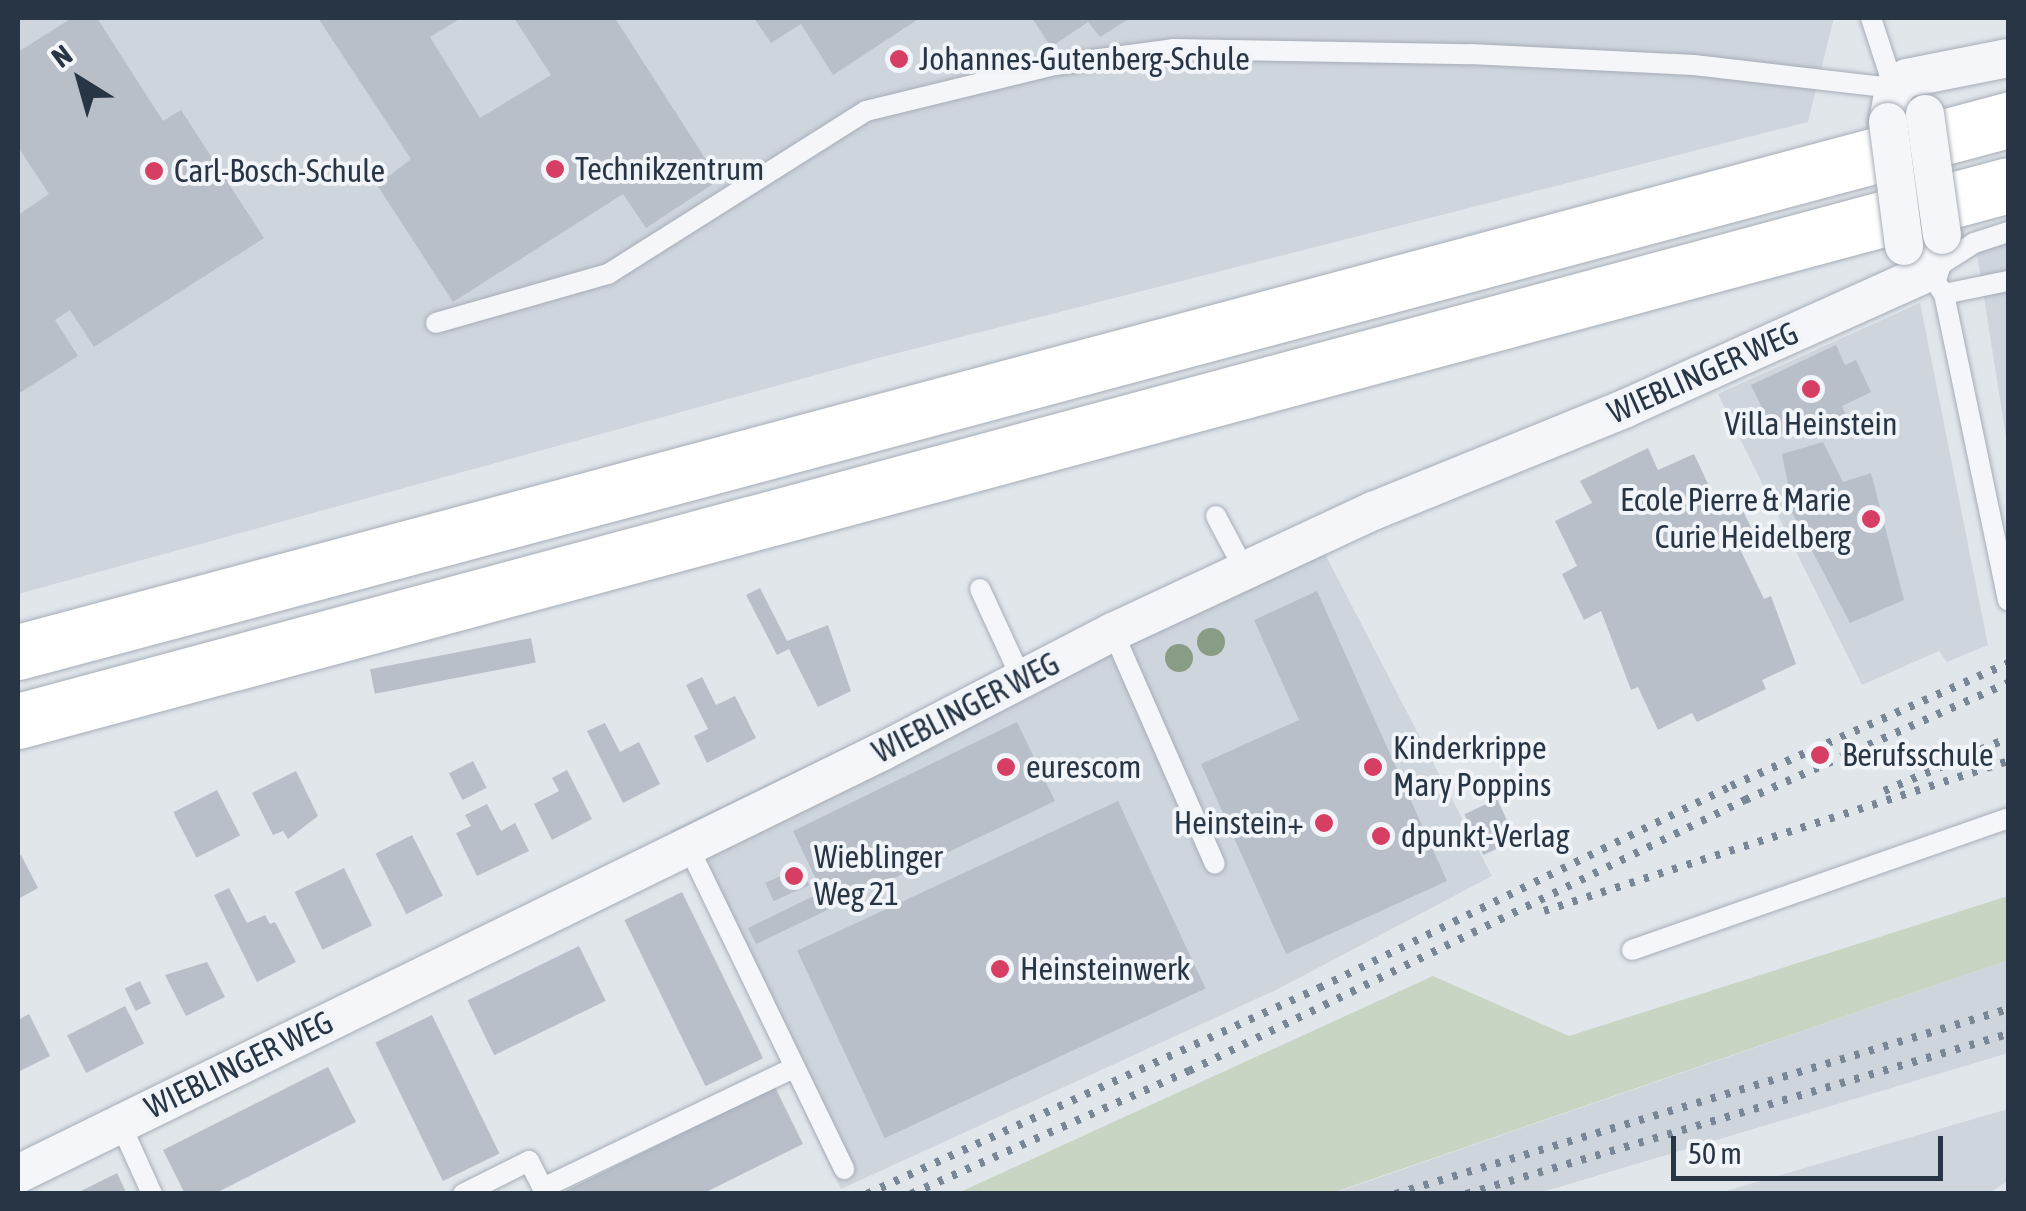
<!DOCTYPE html>
<style>
body{margin:0}
#map{position:relative;width:2026px;height:1211px;overflow:hidden;background:#e1e6eb;font-family:"Asap Condensed",sans-serif}
div>[style]{position:absolute}
[style*='--x']{left:calc(var(--x)*1px);top:calc(var(--y)*1px);width:calc(var(--w)*1px);rotate:calc(var(--a)*1deg)}
.built>*{inset:0;background:#cfd5dd}
.green>*{inset:0;background:#c8d5c2}
.building>*{inset:0;background:#b8bfc9;transform-origin:0 0}
.roads{filter:drop-shadow(0 0 2px #a6adb6) drop-shadow(0 0 2px #a6adb6)}
.service>*{height:20px;margin:-10px;padding:0 10px;transform-origin:10px;border-radius:10px;background:#f4f6f9}
.minor>*{height:38px;margin:-19px;padding:0 19px;transform-origin:19px;border-radius:19px;background:#f4f6f9}
.trunk>*{height:55px;margin:-27.5px;padding:0 27.5px;transform-origin:27.5px;border-radius:27.5px;background:#fff}
.rail>*{height:8px;margin-top:-4px;transform-origin:0;background:repeating-linear-gradient(90deg,#798695 0 5px,transparent 0 15px)}
.bridges{filter:drop-shadow(0 0 2px #a6adb6) drop-shadow(0 0 2px #a6adb6)}
.minor-bridge>*{height:38px;margin:-19px;padding:0 19px;transform-origin:19px;border-radius:19px;background:#f4f6f9}
.trees>*{width:28px;height:28px;margin:-14px;border-radius:50%;background:#899c86}
.dots>*{width:28px;height:28px;translate:-50% -50%;box-sizing:border-box;border:5px solid #f1f4f8;border-radius:50%}
span{translate:-50% -50%;white-space:nowrap;text-align:center;line-height:1.15;-webkit-text-stroke:8px #f1f4f8;paint-order:stroke}
.poi-label{font-size:32px;color:#283544}
.left{translate:0 -50%;text-align:left}
.right{translate:-100% -50%;text-align:right}
.street-label{font-size:32px;color:#283544}
.frame{position:absolute;inset:0;border:20px solid #283544;pointer-events:none}
.north{position:absolute;left:30px;top:30px;width:100px;height:100px;-webkit-text-stroke:8px #f1f4f8;paint-order:stroke;rotate:323deg;font-size:28px;font-weight:700;line-height:40px;text-align:center;color:#283544}
.north::after{content:'';display:block;margin:auto;width:35px;height:45px;background:#283544;clip-path:polygon(50% 0,100% 100%,50% 72%,0 100%)}
.scale{position:absolute;left:1671px;top:1136px;width:272px;height:45px;box-sizing:border-box;border:5px solid #283544;border-top:0;padding-left:12px;font-size:30px;line-height:35px;white-space:nowrap;color:#283544;-webkit-text-stroke:8px #f1f4f8;paint-order:stroke}
</style>
<div id="map">
<div class="built">
<i style="clip-path:polygon(18px 18px,1834px 18px,1808px 122px,878px 358px,18px 594px)"></i>
<i style="clip-path:polygon(2008px 224px,2008px 450px,1974px 234px)"></i>
<i style="clip-path:polygon(1920px 303px,1988px 645px,1947px 662px,1939px 651px,1862px 685px,1718px 394px)"></i>
<i style="clip-path:polygon(1316px 521px,1325px 554px,1492px 876px,1276px 990px,841px 1189px,670px 831px)"></i>
<i style="clip-path:polygon(2008px 960px,2008px 1053px,1539px 1193px,1332px 1194px)"></i>
<i style="clip-path:polygon(2008px 1109px,2008px 1181px,1989px 1193px,1719px 1193px)"></i>
</div>
<div class="green">
<i style="clip-path:polygon(2008px 896px,2008px 960px,1332px 1193px,958px 1193px,1433px 976px,1569px 1036px)"></i>
</div>
<div class="building">
<i style="clip-path:polygon(72px 18px,97px 18px,163px 121px,181px 110px,264px 238px,94px 347px,70px 310px,55px 320px,78px 356px,18px 394px,18px 215px,49px 194px,18px 147px,18px 52px)"></i>
<i style="clip-path:polygon(318px 18px,461px 18px,430px 37px,480px 118px,551px 75px,514px 18px,615px 18px,719px 180px,646px 228px,623px 194px,453px 302px,377px 185px,411px 159px)"></i>
<i style="clip-path:polygon(754px 18px,920px 18px,833px 75px,801px 24px,771px 43px)"></i>
<i style="clip-path:polygon(1032px 18px,1130px 18px,1100px 37px,1088px 22px,1051px 47px)"></i>
<i style="clip-path:polygon(1836px 345px,1845px 365px,1856px 360px,1871px 392px,1842px 406px,1847px 418px,1824px 429px,1819px 417px,1776px 437px,1751px 385px)"></i>
<i style="clip-path:polygon(1823px 442px,1843px 482px,1871px 473px,1904px 600px,1850px 623px,1786px 501px,1791px 500px,1782px 454px)"></i>
<i style="clip-path:polygon(1648px 448px,1658px 470px,1694px 454px,1715px 499px,1733px 490px,1755px 536px,1738px 545px,1764px 599px,1771px 596px,1796px 664px,1762px 680px,1766px 689px,1697px 722px,1692px 713px,1658px 730px,1638px 687px,1631px 690px,1601px 611px,1584px 620px,1562px 574px,1577px 566px,1555px 521px,1592px 503px,1580px 481px)"></i>
<i style="clip-path:polygon(760px 588px,787px 641px,828px 625px,851px 691px,818px 707px,789px 649px,777px 655px,746px 595px)"></i>
<i style="clip-path:polygon(1317px 591px,1447px 881px,1286px 954px,1201px 764px,1299px 720px,1254px 620px)"></i>
<i style="left:531px;top:638px;width:25px;height:164px;rotate:79deg"></i>
<i style="clip-path:polygon(702px 677px,716px 705px,735px 696px,756px 738px,707px 763px,694px 736px,708px 729px,686px 685px)"></i>
<i style="clip-path:polygon(1017px 722px,1055px 801px,756px 944px,748px 928px,822px 892px,793px 831px)"></i>
<i style="clip-path:polygon(605px 723px,620px 752px,639px 742px,660px 784px,623px 803px,587px 731px)"></i>
<i style="left:473px;top:761px;width:30px;height:27px;rotate:63deg"></i>
<i style="clip-path:polygon(567px 770px,592px 819px,552px 840px,534px 804px,559px 791px,552px 778px)"></i>
<i style="clip-path:polygon(296px 771px,318px 816px,288px 839px,283px 831px,273px 835px,252px 793px)"></i>
<i style="left:217px;top:790px;width:51px;height:49px;rotate:63deg"></i>
<i style="left:1497px;top:799px;width:45px;height:36px;rotate:65deg"></i>
<i style="left:1118px;top:801px;width:207px;height:354px;rotate:65deg"></i>
<i style="clip-path:polygon(487px 804px,501px 831px,515px 823px,529px 851px,477px 876px,456px 833px,471px 826px,465px 815px)"></i>
<i style="left:412px;top:835px;width:68px;height:41px;rotate:63deg"></i>
<i style="clip-path:polygon(21px 855px,38px 888px,18px 899px,18px 857px)"></i>
<i style="left:801px;top:867px;width:20px;height:39px;rotate:66deg"></i>
<i style="left:344px;top:868px;width:64px;height:55px;rotate:64deg"></i>
<i style="clip-path:polygon(229px 888px,247px 923px,265px 915px,270px 924px,275px 922px,296px 962px,257px 982px,214px 895px)"></i>
<i style="left:682px;top:892px;width:185px;height:64px;rotate:64deg"></i>
<i style="left:579px;top:946px;width:61px;height:124px;rotate:64deg"></i>
<i style="clip-path:polygon(207px 962px,225px 997px,186px 1016px,165px 975px)"></i>
<i style="left:140px;top:981px;width:25px;height:17px;rotate:64deg"></i>
<i style="left:125px;top:1006px;width:42px;height:65px;rotate:63deg"></i>
<i style="clip-path:polygon(29px 1014px,50px 1056px,18px 1072px,18px 1020px)"></i>
<i style="left:432px;top:1015px;width:154px;height:63px;rotate:64deg"></i>
<i style="clip-path:polygon(328px 1067px,356px 1122px,214px 1194px,185px 1194px,163px 1150px)"></i>
<i style="clip-path:polygon(775px 1087px,803px 1144px,702px 1194px,559px 1194px)"></i>
<i style="clip-path:polygon(117px 1173px,127px 1194px,75px 1194px)"></i>
</div>
<div class="roads">
<div class="service">
<i style="--x:2008;--y:232;--w:36;--a:162"></i>
<i style="--x:1974;--y:243;--w:54;--a:147.2"></i>
<i style="--x:1929;--y:272;--w:27;--a:56"></i>
<i style="--x:1944;--y:294;--w:313;--a:78.2"></i>
<i style="--x:1944;--y:294;--w:65;--a:-11.5"></i>
<i style="--x:436;--y:323;--w:179;--a:-15.9"></i>
<i style="--x:608;--y:274;--w:305;--a:-32.3"></i>
<i style="--x:866;--y:111;--w:195;--a:-13.7"></i>
<i style="--x:1055;--y:65;--w:119;--a:-7.7"></i>
<i style="--x:1173;--y:49;--w:297;--a:1"></i>
<i style="--x:1470;--y:54;--w:224;--a:2.8"></i>
<i style="--x:1694;--y:65;--w:201;--a:6.6"></i>
<i style="--x:1894;--y:88;--w:74;--a:-108.2"></i>
<i style="--x:1216;--y:516;--w:62;--a:62.2"></i>
<i style="--x:980;--y:589;--w:100;--a:65.2"></i>
<i style="--x:1113;--y:632;--w:253;--a:66.3"></i>
<i style="--x:688;--y:846;--w:359;--a:64.2"></i>
<i style="--x:1632;--y:950;--w:398;--a:-19.3"></i>
<i style="--x:120;--y:1123;--w:78;--a:65.7"></i>
<i style="--x:463;--y:1194;--w:74;--a:-26.6"></i>
<i style="--x:529;--y:1161;--w:30;--a:63"></i>
<i style="--x:543;--y:1188;--w:278;--a:-25.6"></i>
</div>
<div class="minor">
<i style="--x:1888;--y:122;--w:35;--a:-80"></i>
<i style="--x:1894;--y:88;--w:16;--a:-38"></i>
<i style="--x:1907;--y:78;--w:103;--a:-11.2"></i>
<i style="--x:18;--y:1174;--w:963;--a:-26.06"></i>
<i style="--x:883;--y:751;--w:259;--a:-27.4"></i>
<i style="--x:1113;--y:632;--w:287;--a:-25"></i>
<i style="--x:1373;--y:511;--w:271;--a:-22.1"></i>
<i style="--x:1624;--y:409;--w:334;--a:-24.2"></i>
<i style="--x:1929;--y:272;--w:39;--a:-71"></i>
</div>
<div class="trunk">
<i style="--x:18;--y:652;--w:2060;--a:-14.97"></i>
<i style="--x:18;--y:721;--w:2061;--a:-15.07"></i>
</div>
</div>
<div class="rail">
<i style="--x:1884;--y:791;--w:135;--a:-23.1"></i>
<i style="--x:1544;--y:911;--w:488;--a:-17.9"></i>
<i style="--x:867;--y:1194;--w:497;--a:-24.5"></i>
<i style="--x:1319;--y:988;--w:459;--a:-26.1"></i>
<i style="--x:1731;--y:786;--w:303;--a:-23.9"></i>
<i style="--x:911;--y:1194;--w:304;--a:-23.9"></i>
<i style="--x:1189;--y:1071;--w:619;--a:-25.99"></i>
<i style="--x:1745;--y:800;--w:288;--a:-24"></i>
<i style="--x:1395;--y:1194;--w:640;--a:-16.79"></i>
<i style="--x:1466;--y:1194;--w:565;--a:-16.45"></i>
</div>
<div class="bridges">
<div class="minor-bridge">
<i style="--x:1925;--y:114;--w:122;--a:82"></i>
<i style="--x:1888;--y:122;--w:125;--a:82.6"></i>
</div>
</div>
<div class="trees">
<i style="left:1211px;top:642px"></i>
<i style="left:1179px;top:658px"></i>
</div>
<div class="dots">
<i style="left:899px;top:59px;background:#d73e63"></i>
<i style="left:555px;top:169px;background:#d73e63"></i>
<i style="left:154px;top:171px;background:#d73e63"></i>
<i style="left:1811px;top:389px;background:#d73e63"></i>
<i style="left:1871px;top:519px;background:#d73e63"></i>
<i style="left:1820px;top:755px;background:#d73e63"></i>
<i style="left:1006px;top:767px;background:#d73e63"></i>
<i style="left:1373px;top:767px;background:#d73e63"></i>
<i style="left:1324px;top:823px;background:#d73e63"></i>
<i style="left:1381px;top:836px;background:#d73e63"></i>
<i style="left:794px;top:876px;background:#d73e63"></i>
<i style="left:1000px;top:969px;background:#d73e63"></i>
</div>
<div class="poi-label">
<span class="left" style="left:919px;top:59px">Johannes-Gutenberg-Schule</span>
<span class="left" style="left:575px;top:169px">Technikzentrum</span>
<span class="left" style="left:174px;top:171px">Carl-Bosch-Schule</span>
<span style="left:1811px;top:424px">Villa Heinstein</span>
<span class="right" style="left:1851px;top:519px">Ecole Pierre &amp; Marie<br>Curie Heidelberg</span>
<span class="left" style="left:1393px;top:767px">Kinderkrippe<br>Mary Poppins</span>
<span class="left" style="left:1842px;top:755px">Berufsschule</span>
<span class="left" style="left:1026px;top:767px">eurescom</span>
<span class="right" style="left:1304px;top:823px">Heinstein+</span>
<span class="left" style="left:1401px;top:836px">dpunkt-Verlag</span>
<span class="left" style="left:814px;top:876px">Wieblinger<br>Weg 21</span>
<span class="left" style="left:1020px;top:969px">Heinsteinwerk</span>
</div>
<div class="street-label">
<span style="left:1703px;top:373px;rotate:-24deg">WIEBLINGER WEG</span>
<span style="left:966px;top:708px;rotate:-27deg">WIEBLINGER WEG</span>
<span style="left:239px;top:1065px;rotate:-26deg">WIEBLINGER WEG</span>
</div>
<div class="frame"></div>
<div class="north">N</div>
<div class="scale">50 m</div>
</div>
